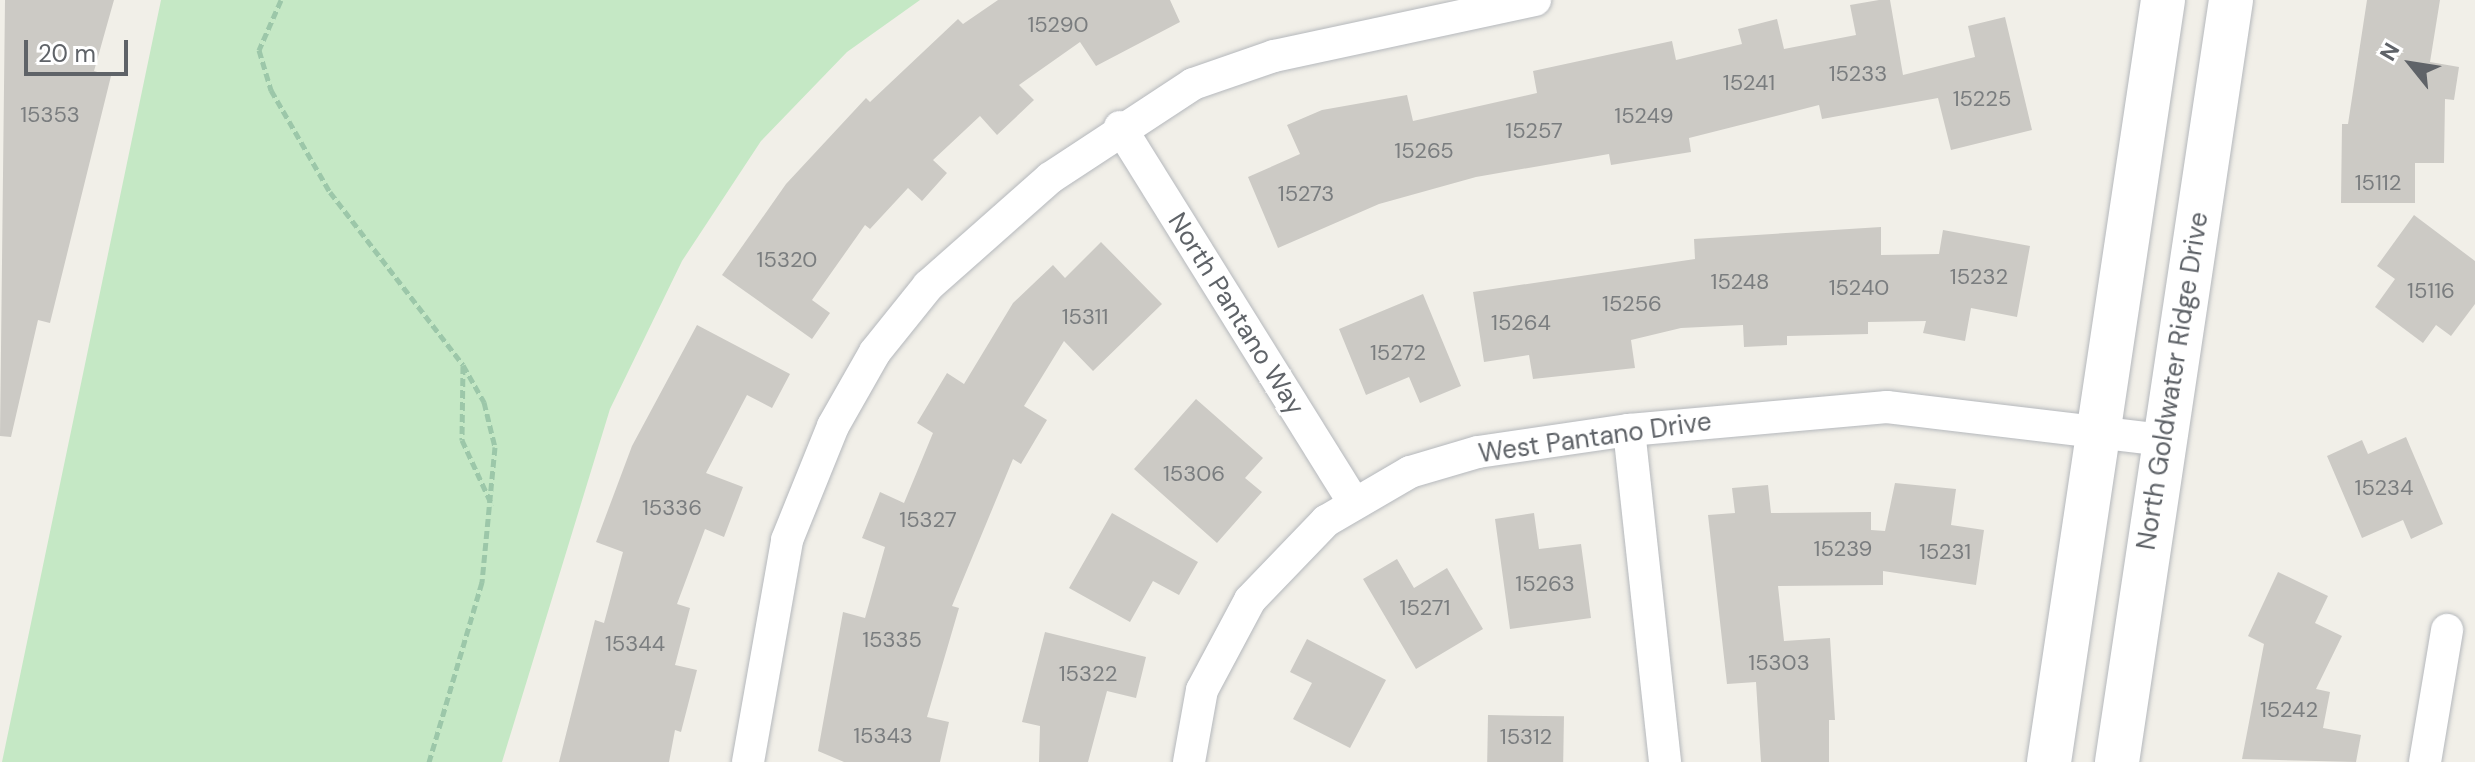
<!DOCTYPE html>
<style>
body{margin:0}
#map{position:relative;width:2475px;height:762px;overflow:hidden;background:#f1efe8;font-family:"DM Sans",sans-serif}
div>[style]{position:absolute}
[style*='--x']{left:calc(var(--x)*1px);top:calc(var(--y)*1px);width:calc(var(--w)*1px);rotate:calc(var(--a)*1deg)}
.green>*{inset:0;background:#c5e8c5}
.building>*{inset:0;background:#cccac5;transform-origin:0 0}
.path>*{height:5px;margin-top:-2.5px;transform-origin:0;background:repeating-linear-gradient(90deg,#9cc7a9 0 8px,transparent 0 12px)}
.roads{filter:drop-shadow(0 0 2px #b5b8bc) drop-shadow(0 0 2px #b5b8bc)}
.street>*{height:32px;margin:-16px;padding:0 16px;transform-origin:16px;border-radius:16px;background:#fff}
.secondary>*{height:44px;margin:-22px;padding:0 22px;transform-origin:22px;border-radius:22px;background:#fff}
span{translate:-50% -50%;white-space:nowrap;text-align:center;line-height:1.15;-webkit-text-stroke:6px #fff;paint-order:stroke}
.number-label{font-size:22px;color:#7a7d7f}
.number-label span{-webkit-text-stroke-width:0}
.street-label{font-size:26px;color:#5f6368}
.north{position:absolute;left:2371px;top:24px;width:80px;height:80px;-webkit-text-stroke:6px #fff;paint-order:stroke;rotate:300deg;font-size:22px;font-weight:700;line-height:32px;text-align:center;color:#5f6368}
.north::after{content:'';display:block;margin:auto;width:28px;height:36px;background:#5f6368;clip-path:polygon(50% 0,100% 100%,50% 72%,0 100%)}
.scale{position:absolute;left:24px;top:40px;width:104px;height:36px;box-sizing:border-box;border:4px solid #5f6368;border-top:0;padding-left:10px;font-size:24px;line-height:28px;white-space:nowrap;color:#5f6368;-webkit-text-stroke:6px #fff;paint-order:stroke}
</style>
<div id="map">
<div class="green">
<i style="clip-path:polygon(161px 0,920px 0,847px 52px,761px 141px,682px 261px,610px 409px,502px 762px,2px 762px)"></i>
</div>
<div class="building">
<i style="clip-path:polygon(5px 0,114px 0,94px 71px,111px 76px,50px 323px,38px 320px,11px 437px,0 436px)"></i>
<i style="clip-path:polygon(998px 0,1170px 0,1180px 22px,1096px 66px,1080px 42px,1019px 85px,1034px 100px,997px 135px,980px 116px,933px 160px,947px 173px,922px 201px,908px 188px,870px 229px,865px 225px,812px 300px,830px 313px,812px 339px,722px 275px,786px 184px,866px 98px,870px 102px,958px 19px,963px 24px)"></i>
<i style="clip-path:polygon(1879px 0,1890px 0,1903px 75px,1975px 57px,1968px 26px,2005px 17px,2032px 130px,1951px 150px,1938px 98px,1822px 119px,1819px 105px,1689px 138px,1691px 152px,1611px 165px,1609px 154px,1476px 177px,1379px 204px,1278px 248px,1248px 177px,1300px 154px,1287px 125px,1322px 110px,1407px 95px,1413px 121px,1537px 93px,1533px 71px,1672px 41px,1676px 60px,1742px 44px,1738px 29px,1777px 19px,1784px 49px,1856px 35px,1850px 5px)"></i>
<i style="clip-path:polygon(2367px 0,2440px 0,2430px 62px,2459px 67px,2454px 100px,2445px 99px,2444px 163px,2415px 163px,2415px 203px,2341px 203px,2342px 124px,2348px 124px)"></i>
<i style="clip-path:polygon(2414px 215px,2475px 261px,2475px 304px,2451px 336px,2436px 325px,2423px 343px,2375px 307px,2395px 279px,2377px 266px)"></i>
<i style="clip-path:polygon(1881px 227px,1881px 255px,1939px 254px,1943px 230px,2030px 246px,2017px 317px,1971px 308px,1965px 341px,1923px 333px,1926px 321px,1868px 322px,1868px 334px,1787px 336px,1787px 345px,1744px 347px,1743px 325px,1681px 328px,1631px 340px,1635px 368px,1533px 379px,1529px 355px,1484px 362px,1473px 292px,1695px 259px,1694px 239px)"></i>
<i style="clip-path:polygon(1101px 242px,1162px 304px,1093px 371px,1064px 341px,1024px 406px,1047px 420px,1021px 464px,1013px 459px,952px 606px,959px 608px,927px 717px,949px 722px,940px 762px,844px 762px,818px 751px,843px 612px,865px 618px,885px 547px,862px 538px,880px 492px,904px 503px,933px 433px,917px 423px,947px 373px,964px 384px,1013px 303px,1053px 265px,1065px 278px)"></i>
<i style="clip-path:polygon(1423px 294px,1461px 386px,1420px 403px,1409px 377px,1366px 395px,1339px 329px)"></i>
<i style="clip-path:polygon(697px 325px,790px 374px,772px 408px,747px 395px,706px 473px,743px 487px,724px 537px,705px 529px,677px 604px,690px 608px,675px 665px,697px 670px,681px 732px,675px 730px,669px 762px,559px 762px,595px 620px,604px 623px,623px 552px,596px 542px,632px 446px)"></i>
<i style="clip-path:polygon(1196px 399px,1263px 458px,1245px 478px,1262px 492px,1217px 543px,1134px 469px)"></i>
<i style="clip-path:polygon(2406px 437px,2443px 524px,2411px 539px,2403px 520px,2362px 538px,2327px 456px,2362px 440px,2368px 454px)"></i>
<i style="clip-path:polygon(1895px 483px,1956px 489px,1951px 525px,1984px 530px,1976px 585px,1883px 571px,1883px 585px,1778px 586px,1784px 641px,1830px 638px,1835px 720px,1829px 720px,1829px 762px,1761px 762px,1756px 682px,1727px 684px,1708px 515px,1735px 513px,1732px 488px,1768px 485px,1771px 513px,1871px 512px,1871px 530px,1885px 531px)"></i>
<i style="clip-path:polygon(1112px 513px,1198px 562px,1179px 595px,1153px 581px,1130px 622px,1069px 588px)"></i>
<i style="clip-path:polygon(1534px 513px,1539px 549px,1581px 544px,1591px 618px,1510px 629px,1495px 519px)"></i>
<i style="clip-path:polygon(1397px 559px,1414px 588px,1447px 568px,1483px 629px,1416px 669px,1363px 579px)"></i>
<i style="clip-path:polygon(2278px 572px,2328px 596px,2315px 623px,2342px 636px,2316px 689px,2330px 692px,2323px 728px,2361px 735px,2356px 762px,2242px 759px,2264px 644px,2248px 636px)"></i>
<i style="clip-path:polygon(1045px 632px,1146px 657px,1136px 698px,1107px 691px,1088px 762px,1039px 762px,1040px 726px,1022px 722px)"></i>
<i style="clip-path:polygon(1307px 639px,1386px 680px,1350px 748px,1293px 719px,1312px 683px,1290px 672px)"></i>
<i style="left:1488px;top:715px;width:76px;height:47px;rotate:1deg"></i>
</div>
<div class="path">
<i style="--x:281;--y:0;--w:55;--a:113.7"></i>
<i style="--x:259;--y:50;--w:42;--a:73.3"></i>
<i style="--x:271;--y:90;--w:118;--a:60"></i>
<i style="--x:330;--y:192;--w:218;--a:52.4"></i>
<i style="--x:463;--y:365;--w:43;--a:60.4"></i>
<i style="--x:484;--y:402;--w:46;--a:76.3"></i>
<i style="--x:495;--y:447;--w:136;--a:95.5"></i>
<i style="--x:482;--y:582;--w:188;--a:106.4"></i>
<i style="--x:463;--y:366;--w:74;--a:90.8"></i>
<i style="--x:462;--y:440;--w:72;--a:65.2"></i>
</div>
<div class="roads">
<div class="street">
<i style="--x:1120;--y:127;--w:441;--a:58.1"></i>
<i style="--x:1629;--y:430;--w:334;--a:83.8"></i>
<i style="--x:748;--y:762;--w:225;--a:-80"></i>
<i style="--x:787;--y:540;--w:123;--a:-68"></i>
<i style="--x:833;--y:426;--w:85;--a:-60.4"></i>
<i style="--x:875;--y:352;--w:85;--a:-51.2"></i>
<i style="--x:928;--y:286;--w:163;--a:-41.5"></i>
<i style="--x:1050;--y:178;--w:171;--a:-33.3"></i>
<i style="--x:1193;--y:84;--w:86;--a:-19.1"></i>
<i style="--x:1274;--y:56;--w:267;--a:-12.1"></i>
<i style="--x:1189;--y:762;--w:73;--a:-79.8"></i>
<i style="--x:1202;--y:690;--w:102;--a:-61.9"></i>
<i style="--x:1250;--y:600;--w:110;--a:-46.1"></i>
<i style="--x:1326;--y:521;--w:97;--a:-30.3"></i>
<i style="--x:1410;--y:472;--w:71;--a:-16.4"></i>
<i style="--x:1478;--y:452;--w:153;--a:-8.3"></i>
<i style="--x:1629;--y:430;--w:259;--a:-5.1"></i>
<i style="--x:1887;--y:407;--w:279;--a:6.8"></i>
<i style="--x:2425;--y:762;--w:134;--a:-80.5"></i>
</div>
<div class="secondary">
<i style="--x:2049;--y:762;--w:770;--a:-81.49"></i>
<i style="--x:2117;--y:762;--w:770;--a:-81.49"></i>
</div>
</div>
<div class="number-label">
<span style="left:1058px;top:25px">15290</span>
<span style="left:1858px;top:74px">15233</span>
<span style="left:1749px;top:83px">15241</span>
<span style="left:1982px;top:99px">15225</span>
<span style="left:50px;top:115px">15353</span>
<span style="left:1644px;top:116px">15249</span>
<span style="left:1534px;top:131px">15257</span>
<span style="left:1424px;top:151px">15265</span>
<span style="left:2378px;top:183px">15112</span>
<span style="left:1306px;top:194px">15273</span>
<span style="left:787px;top:260px">15320</span>
<span style="left:1979px;top:277px">15232</span>
<span style="left:1740px;top:282px">15248</span>
<span style="left:1859px;top:288px">15240</span>
<span style="left:2431px;top:291px">15116</span>
<span style="left:1632px;top:304px">15256</span>
<span style="left:1085px;top:317px">15311</span>
<span style="left:1521px;top:323px">15264</span>
<span style="left:1398px;top:353px">15272</span>
<span style="left:1194px;top:474px">15306</span>
<span style="left:2384px;top:488px">15234</span>
<span style="left:672px;top:508px">15336</span>
<span style="left:928px;top:520px">15327</span>
<span style="left:1843px;top:549px">15239</span>
<span style="left:1945px;top:552px">15231</span>
<span style="left:1545px;top:584px">15263</span>
<span style="left:1425px;top:608px">15271</span>
<span style="left:892px;top:640px">15335</span>
<span style="left:635px;top:644px">15344</span>
<span style="left:1779px;top:663px">15303</span>
<span style="left:1088px;top:674px">15322</span>
<span style="left:2289px;top:710px">15242</span>
<span style="left:883px;top:736px">15343</span>
<span style="left:1526px;top:737px">15312</span>
</div>
<div class="street-label">
<span style="left:1236px;top:314px;rotate:58deg">North Pantano Way</span>
<span style="left:2173px;top:381px;rotate:-81deg">North Goldwater Ridge Drive</span>
<span style="left:1595px;top:438px;rotate:-8deg">West Pantano Drive</span>
</div>
<div class="north">N</div>
<div class="scale">20 m</div>
</div>
